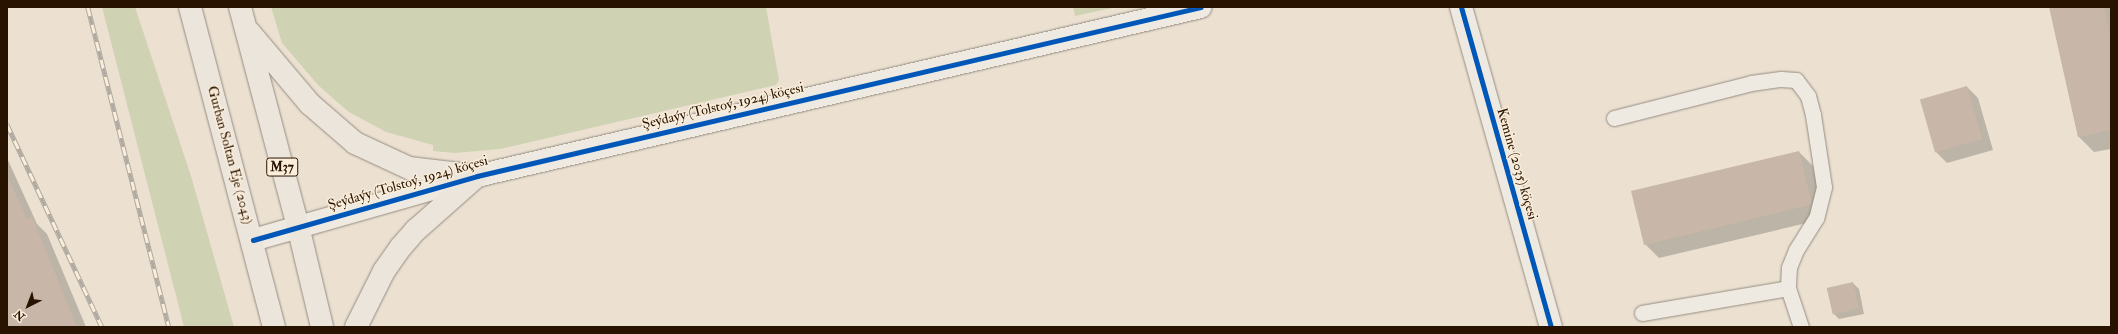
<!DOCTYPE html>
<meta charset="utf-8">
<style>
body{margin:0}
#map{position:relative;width:2118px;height:334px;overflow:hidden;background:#ece1d1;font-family:"IM FELL Double Pica",serif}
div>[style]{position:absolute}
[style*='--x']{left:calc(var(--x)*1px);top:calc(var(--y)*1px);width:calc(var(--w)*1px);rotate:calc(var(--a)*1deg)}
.green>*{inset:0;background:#cfd2b3}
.shadow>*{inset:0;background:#0003}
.building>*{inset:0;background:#c8b7a8;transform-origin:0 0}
.roads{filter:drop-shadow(0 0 1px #958c81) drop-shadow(0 0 1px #958c81)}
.lane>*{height:15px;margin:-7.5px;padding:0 7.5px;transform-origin:7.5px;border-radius:7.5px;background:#efeae1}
.secondary>*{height:22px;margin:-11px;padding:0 11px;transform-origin:11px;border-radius:11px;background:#efeae1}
.highway>*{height:22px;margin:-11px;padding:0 11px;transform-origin:11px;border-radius:11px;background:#ece5dc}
.rail>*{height:4.5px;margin-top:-2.25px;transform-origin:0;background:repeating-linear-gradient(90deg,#faedd9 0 9px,#b0aaa1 0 18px);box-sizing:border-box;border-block:1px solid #b0aaa1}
.cycleway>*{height:5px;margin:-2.5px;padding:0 2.5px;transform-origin:2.5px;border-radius:2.5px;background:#0057b8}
span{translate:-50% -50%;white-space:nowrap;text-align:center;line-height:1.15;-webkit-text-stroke:3px #faedd9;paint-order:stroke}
.shield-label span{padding:1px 3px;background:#faedd9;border:1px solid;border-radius:3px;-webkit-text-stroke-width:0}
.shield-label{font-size:13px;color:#271300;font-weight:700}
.street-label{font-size:14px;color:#271300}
.frame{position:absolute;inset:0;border:8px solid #271300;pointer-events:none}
.north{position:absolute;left:8px;top:286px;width:40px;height:40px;-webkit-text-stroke:3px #faedd9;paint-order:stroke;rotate:222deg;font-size:11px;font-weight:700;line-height:16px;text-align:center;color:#271300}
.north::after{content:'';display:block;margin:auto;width:14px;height:18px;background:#271300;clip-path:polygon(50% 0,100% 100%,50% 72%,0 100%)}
</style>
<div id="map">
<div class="green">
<i style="clip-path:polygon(102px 7px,135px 7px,191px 176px,234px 327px,184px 327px)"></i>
<i style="clip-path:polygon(271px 7px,766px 7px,779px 80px,776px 85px,500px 149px,455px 153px,433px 151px,433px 145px,386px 132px,349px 112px,337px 102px,318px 85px,282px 43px)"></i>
<i style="clip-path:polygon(1073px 7px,1117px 7px,1075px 16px)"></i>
</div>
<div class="shadow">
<i style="clip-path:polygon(2050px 7px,2111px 7px,2111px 149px,2094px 152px,2078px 136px)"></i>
<i style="clip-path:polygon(1967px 87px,1978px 98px,1993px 150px,1947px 163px,1936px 152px)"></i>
<i style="clip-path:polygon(1799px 152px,1813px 166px,1824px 219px,1659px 258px,1645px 244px)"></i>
<i style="clip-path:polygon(7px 158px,37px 224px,47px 234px,86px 327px,7px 327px)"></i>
<i style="clip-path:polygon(1853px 283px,1859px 289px,1864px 314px,1839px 319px,1833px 313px)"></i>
</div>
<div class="building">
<i style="clip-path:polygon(2049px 7px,2104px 7px,2111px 38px,2111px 130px,2078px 137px)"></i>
<i style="left:1967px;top:86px;width:55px;height:49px;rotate:74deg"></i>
<i style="clip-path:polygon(1799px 151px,1811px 201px,1810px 205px,1644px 245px,1631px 191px)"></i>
<i style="clip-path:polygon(7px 175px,27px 219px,32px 217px,77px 327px,7px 327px)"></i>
<i style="left:1853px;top:282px;width:27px;height:27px;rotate:77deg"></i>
</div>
<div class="roads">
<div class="lane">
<i style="--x:1614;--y:118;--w:141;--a:-14.3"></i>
<i style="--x:1751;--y:83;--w:30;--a:-8"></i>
<i style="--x:1781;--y:79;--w:15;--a:4"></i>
<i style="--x:1796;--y:80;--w:20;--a:53"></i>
<i style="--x:1808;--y:96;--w:20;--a:75"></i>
<i style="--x:1813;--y:115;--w:73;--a:81.3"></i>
<i style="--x:1824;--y:187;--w:32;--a:104"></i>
<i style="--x:1816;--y:218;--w:38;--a:122"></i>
<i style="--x:1796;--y:250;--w:18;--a:112"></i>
<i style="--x:1789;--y:267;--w:21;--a:93"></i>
<i style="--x:1788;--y:288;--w:41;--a:71.6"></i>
<i style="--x:1642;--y:313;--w:148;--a:-9.7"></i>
</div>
<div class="secondary">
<i style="--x:1461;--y:7;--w:332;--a:74.3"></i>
<i style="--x:253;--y:240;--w:233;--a:-15.9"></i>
<i style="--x:477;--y:176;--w:743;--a:-13.14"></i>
</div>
<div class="highway">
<i style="--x:190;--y:7;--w:331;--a:75.3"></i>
<i style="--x:240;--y:7;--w:227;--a:75.2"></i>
<i style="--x:298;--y:226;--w:104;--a:76.6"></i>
<i style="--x:250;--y:33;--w:93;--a:49.8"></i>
<i style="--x:310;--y:104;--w:60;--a:40.9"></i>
<i style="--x:355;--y:143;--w:60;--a:24.8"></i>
<i style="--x:409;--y:168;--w:68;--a:6.7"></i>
<i style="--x:356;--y:327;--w:63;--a:-63.4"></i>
<i style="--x:384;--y:271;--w:29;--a:-55"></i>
<i style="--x:401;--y:247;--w:23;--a:-49"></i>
<i style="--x:416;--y:230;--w:81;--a:-41.5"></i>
</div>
</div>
<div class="rail">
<i style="--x:88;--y:7;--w:330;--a:75.8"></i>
<i style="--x:7;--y:124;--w:224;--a:64.9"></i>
</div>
<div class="cycleway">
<i style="--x:1461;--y:7;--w:332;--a:74.3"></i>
<i style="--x:253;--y:240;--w:233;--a:-15.9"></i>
<i style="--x:477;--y:176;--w:743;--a:-13.14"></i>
</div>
<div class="shield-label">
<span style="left:282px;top:167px">M37</span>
</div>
<div class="street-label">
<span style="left:723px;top:106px;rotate:-13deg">Şeýdaýy (Tolstoý, 1924) köçesi</span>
<span style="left:230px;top:155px;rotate:75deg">Gurban Soltan Eje (2043)</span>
<span style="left:1517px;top:164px;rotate:74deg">Kemine (2035) köçesi</span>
<span style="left:408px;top:183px;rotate:-16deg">Şeýdaýy (Tolstoý, 1924) köçesi</span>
</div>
<div class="frame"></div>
<div class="north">N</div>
</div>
